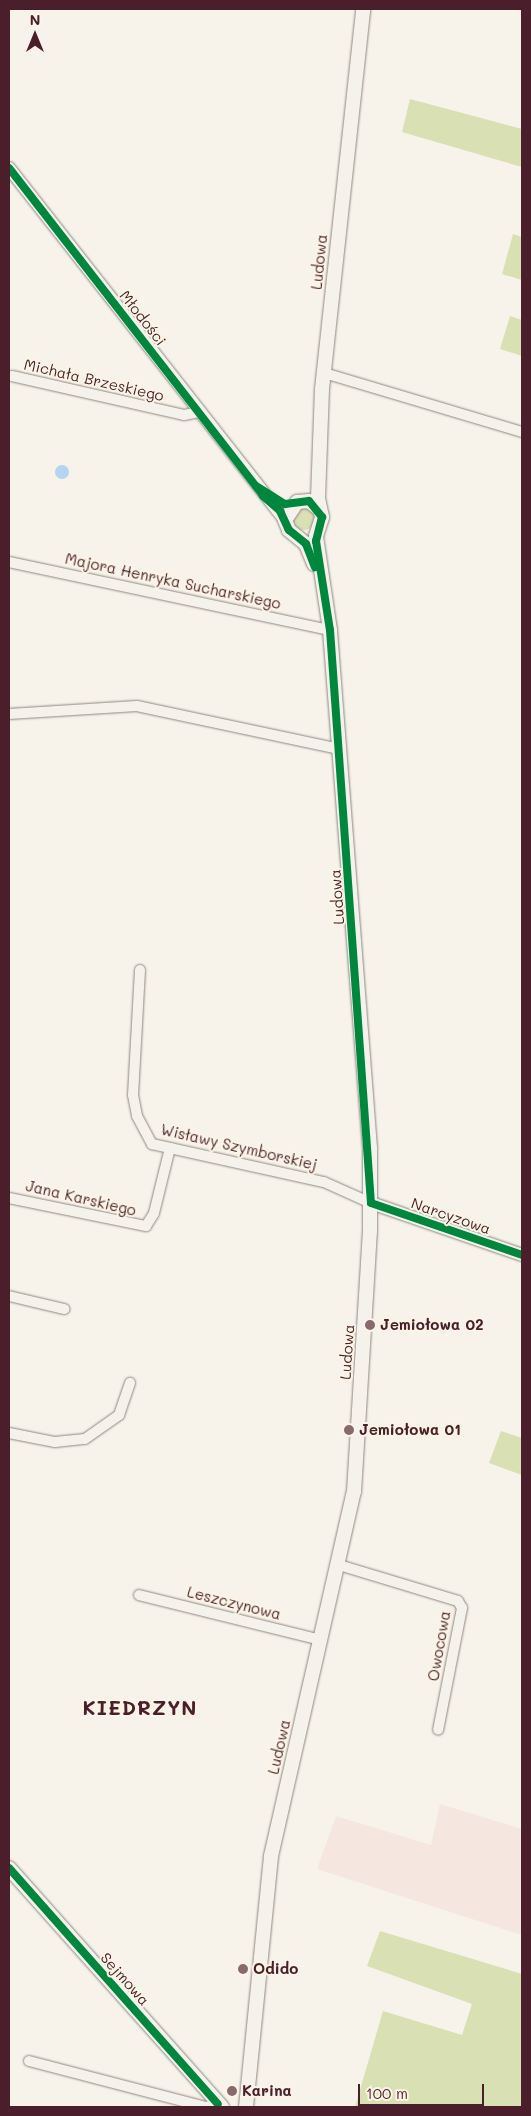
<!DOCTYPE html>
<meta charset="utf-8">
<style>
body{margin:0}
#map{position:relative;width:531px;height:2116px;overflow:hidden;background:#f7f3ea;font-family:Mali,sans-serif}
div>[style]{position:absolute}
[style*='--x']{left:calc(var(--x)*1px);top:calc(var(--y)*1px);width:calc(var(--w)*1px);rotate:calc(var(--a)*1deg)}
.built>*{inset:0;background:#f5e7e0}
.green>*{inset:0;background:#d9e0b3}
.round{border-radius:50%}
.water>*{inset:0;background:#b4d4f0}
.roads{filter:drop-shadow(0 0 1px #908684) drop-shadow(0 0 1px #908684)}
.minor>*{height:10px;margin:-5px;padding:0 5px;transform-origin:5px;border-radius:5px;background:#f5f2ec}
.tertiary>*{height:12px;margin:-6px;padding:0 6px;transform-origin:6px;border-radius:6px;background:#f5f2ec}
.secondary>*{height:14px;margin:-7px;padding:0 7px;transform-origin:7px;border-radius:7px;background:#f5f2ec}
.cycleway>*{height:8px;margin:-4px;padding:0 4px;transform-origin:4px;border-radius:4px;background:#00873e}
.dots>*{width:14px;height:14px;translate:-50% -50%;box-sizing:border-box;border:2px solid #fcf5e5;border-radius:50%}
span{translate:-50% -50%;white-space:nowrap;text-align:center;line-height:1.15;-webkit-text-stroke:4px #fcf5e5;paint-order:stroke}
.street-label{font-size:15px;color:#4a1f2b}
.poi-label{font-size:15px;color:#4a1f2b;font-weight:700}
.left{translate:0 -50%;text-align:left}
.district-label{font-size:20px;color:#4a1f2b;font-weight:700;letter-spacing:1px}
.frame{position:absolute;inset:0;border:10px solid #4a1f2b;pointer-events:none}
.north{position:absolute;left:10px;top:10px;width:50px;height:50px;-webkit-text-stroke:4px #fcf5e5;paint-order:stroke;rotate:0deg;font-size:14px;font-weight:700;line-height:20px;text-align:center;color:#4a1f2b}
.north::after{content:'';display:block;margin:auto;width:18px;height:22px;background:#4a1f2b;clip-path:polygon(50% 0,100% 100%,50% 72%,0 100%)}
.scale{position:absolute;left:358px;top:2084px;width:126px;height:22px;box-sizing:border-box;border:2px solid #4a1f2b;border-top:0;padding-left:6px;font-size:15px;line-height:18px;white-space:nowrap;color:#4a1f2b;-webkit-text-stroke:4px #fcf5e5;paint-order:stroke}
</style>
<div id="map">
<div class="built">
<i style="clip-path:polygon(440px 1804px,522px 1829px,522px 1935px,317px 1869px,336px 1816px,431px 1845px)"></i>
</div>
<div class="green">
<i style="clip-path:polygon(410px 99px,522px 129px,522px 167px,402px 132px)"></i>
<i style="clip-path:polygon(513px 234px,522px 237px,522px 280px,502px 274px)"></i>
<i style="clip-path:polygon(510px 316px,522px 320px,522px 356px,500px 349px)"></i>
<i class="round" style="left:293px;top:508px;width:22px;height:22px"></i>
<i style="clip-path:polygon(501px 1431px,522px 1438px,522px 1475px,489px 1463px)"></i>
<i style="clip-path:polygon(380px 1931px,522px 1974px,522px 2107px,355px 2107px,383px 2011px,462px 2035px,472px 2004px,367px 1966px)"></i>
</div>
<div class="water">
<i class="round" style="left:55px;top:465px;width:14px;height:14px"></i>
</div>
<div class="roads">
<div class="minor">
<i style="--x:324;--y:373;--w:207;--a:16.6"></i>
<i style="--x:12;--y:376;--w:176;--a:12.8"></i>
<i style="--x:184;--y:415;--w:15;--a:-11"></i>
<i style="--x:9;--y:562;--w:328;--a:12"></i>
<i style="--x:9;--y:714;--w:128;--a:-3.6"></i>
<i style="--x:137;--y:706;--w:208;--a:12"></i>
<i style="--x:140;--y:970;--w:125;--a:93.2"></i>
<i style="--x:133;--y:1095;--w:21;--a:79"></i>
<i style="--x:137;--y:1116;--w:32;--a:62"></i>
<i style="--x:152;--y:1144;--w:176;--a:12.5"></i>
<i style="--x:324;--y:1182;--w:51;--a:24.1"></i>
<i style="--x:9;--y:1198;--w:140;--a:11.6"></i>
<i style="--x:146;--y:1226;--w:15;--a:-58"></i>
<i style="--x:154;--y:1213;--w:67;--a:-76.2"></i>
<i style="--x:9;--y:1296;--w:57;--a:13.3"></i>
<i style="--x:9;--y:1433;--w:47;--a:11.1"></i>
<i style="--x:55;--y:1442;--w:30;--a:-6"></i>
<i style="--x:85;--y:1439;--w:42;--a:-35.2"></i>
<i style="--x:119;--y:1415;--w:34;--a:-71"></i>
<i style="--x:339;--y:1565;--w:124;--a:16.8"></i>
<i style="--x:458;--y:1601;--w:8;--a:60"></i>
<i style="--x:462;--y:1608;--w:124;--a:101.1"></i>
<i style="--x:139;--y:1595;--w:187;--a:13.9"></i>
<i style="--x:29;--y:2061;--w:182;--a:14.6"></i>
<i style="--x:205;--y:2107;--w:13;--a:-13"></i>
</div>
<div class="tertiary">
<i style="--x:9;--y:168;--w:447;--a:51.9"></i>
<i style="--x:371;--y:1203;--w:160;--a:19"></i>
</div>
<div class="secondary">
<i style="--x:314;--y:564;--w:22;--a:-112"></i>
<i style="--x:306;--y:544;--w:22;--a:-141"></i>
<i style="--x:289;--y:530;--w:11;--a:-112"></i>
<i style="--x:285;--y:520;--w:22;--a:-56"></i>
<i style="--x:297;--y:502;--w:12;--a:-5"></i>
<i style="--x:309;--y:501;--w:13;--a:39"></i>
<i style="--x:9;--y:1868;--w:320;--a:48.3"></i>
<i style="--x:246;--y:2107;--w:252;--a:-84.3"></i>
<i style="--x:271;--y:1856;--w:373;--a:-77.2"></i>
<i style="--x:354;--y:1492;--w:261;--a:-86.5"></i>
<i style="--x:370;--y:1231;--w:83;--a:-90"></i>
<i style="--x:370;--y:1148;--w:520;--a:-94.42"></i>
<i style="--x:330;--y:630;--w:95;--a:-98.5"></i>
<i style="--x:316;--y:536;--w:20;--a:-72"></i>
<i style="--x:322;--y:517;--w:19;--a:-102"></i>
<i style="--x:318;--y:498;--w:109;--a:-87.9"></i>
<i style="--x:322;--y:389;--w:382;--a:-83.8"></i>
</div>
</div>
<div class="cycleway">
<i style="--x:9;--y:168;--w:415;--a:52.2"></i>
<i style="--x:263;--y:496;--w:23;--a:41"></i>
<i style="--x:280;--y:511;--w:21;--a:65"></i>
<i style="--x:289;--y:530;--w:22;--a:39"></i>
<i style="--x:306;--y:544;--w:25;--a:69"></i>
<i style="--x:256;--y:486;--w:34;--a:32"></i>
<i style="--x:285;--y:504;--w:24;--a:-7"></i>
<i style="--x:309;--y:501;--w:21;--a:51"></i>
<i style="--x:322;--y:517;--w:25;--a:104"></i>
<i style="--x:316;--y:541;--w:90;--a:81.1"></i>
<i style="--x:330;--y:630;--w:574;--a:85.91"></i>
<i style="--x:371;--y:1203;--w:160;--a:19"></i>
<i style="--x:9;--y:1868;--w:315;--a:48.5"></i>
</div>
<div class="dots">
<i style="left:370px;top:1325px;background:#87696e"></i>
<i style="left:349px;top:1430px;background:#87696e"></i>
<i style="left:243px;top:1969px;background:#87696e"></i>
<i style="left:232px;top:2091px;background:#87696e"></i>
</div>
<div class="street-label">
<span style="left:319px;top:262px;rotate:-84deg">Ludowa</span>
<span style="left:143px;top:318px;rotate:52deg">Młodości</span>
<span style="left:94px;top:380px;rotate:13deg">Michała Brzeskiego</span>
<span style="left:173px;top:581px;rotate:12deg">Majora Henryka Sucharskiego</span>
<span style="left:337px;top:897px;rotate:-94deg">Ludowa</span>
<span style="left:239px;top:1147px;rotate:13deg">Wisławy Szymborskiej</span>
<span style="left:81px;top:1198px;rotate:13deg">Jana Karskiego</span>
<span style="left:451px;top:1216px;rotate:19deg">Narcyzowa</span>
<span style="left:347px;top:1352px;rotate:-86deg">Ludowa</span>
<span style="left:234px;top:1603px;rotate:14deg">Leszczynowa</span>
<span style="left:439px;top:1646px;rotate:-80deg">Owocowa</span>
<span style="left:279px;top:1747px;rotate:-77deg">Ludowa</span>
<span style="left:125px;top:1979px;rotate:48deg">Sejmowa</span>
</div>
<div class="poi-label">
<span class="left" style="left:380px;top:1325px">Jemiołowa 02</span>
<span class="left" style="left:359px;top:1430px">Jemiołowa 01</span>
<span class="left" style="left:253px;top:1969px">Odido</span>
<span class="left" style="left:242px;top:2091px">Karina</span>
</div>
<div class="district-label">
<span style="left:140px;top:1707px">KIEDRZYN</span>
</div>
<div class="frame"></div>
<div class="north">N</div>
<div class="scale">100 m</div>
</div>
